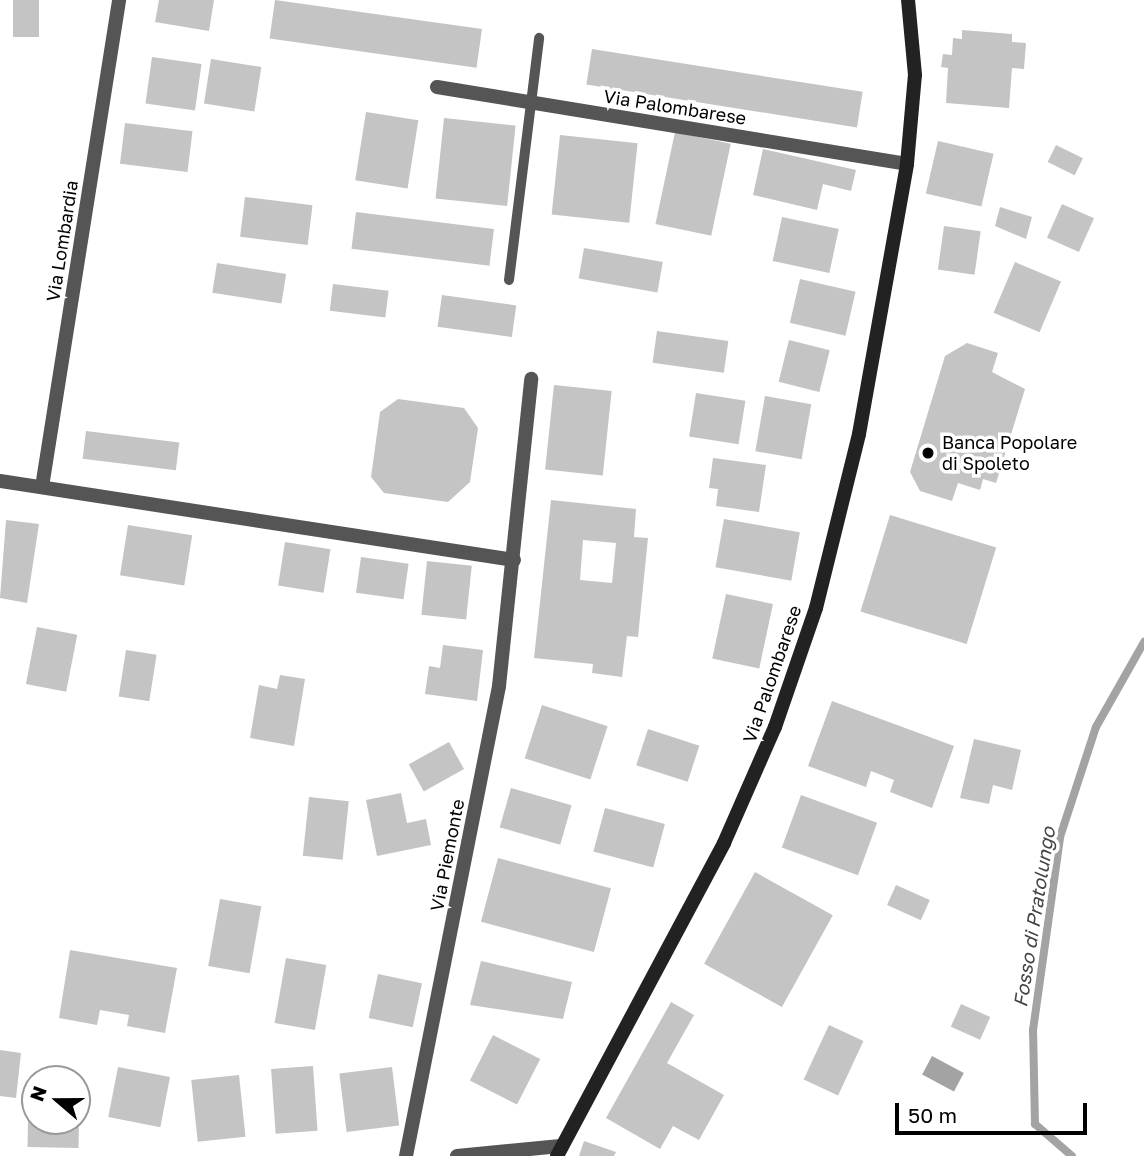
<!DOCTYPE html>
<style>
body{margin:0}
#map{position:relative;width:1144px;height:1156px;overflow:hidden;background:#fff;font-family:"Golos Text",sans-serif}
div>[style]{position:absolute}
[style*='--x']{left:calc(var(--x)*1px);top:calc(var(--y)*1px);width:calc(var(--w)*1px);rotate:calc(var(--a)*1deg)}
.water>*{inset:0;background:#a3a3a3;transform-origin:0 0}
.stream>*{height:8px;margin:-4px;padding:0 4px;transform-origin:4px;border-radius:4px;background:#a3a3a3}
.building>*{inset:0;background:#c4c4c4;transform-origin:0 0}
.service>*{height:10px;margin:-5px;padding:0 5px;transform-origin:5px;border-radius:5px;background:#555}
.minor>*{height:14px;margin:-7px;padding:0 7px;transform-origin:7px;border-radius:7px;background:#555}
.tertiary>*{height:14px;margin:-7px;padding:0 7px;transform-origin:7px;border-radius:7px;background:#555}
.secondary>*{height:14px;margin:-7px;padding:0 7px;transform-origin:7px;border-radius:7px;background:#222}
.dots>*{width:19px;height:19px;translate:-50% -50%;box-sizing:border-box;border:4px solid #fff;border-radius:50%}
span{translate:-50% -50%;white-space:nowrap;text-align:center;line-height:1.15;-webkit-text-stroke:7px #fff;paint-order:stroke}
.street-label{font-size:18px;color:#000}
.poi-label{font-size:18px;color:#000}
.left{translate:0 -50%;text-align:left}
.water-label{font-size:19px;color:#444;font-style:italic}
.north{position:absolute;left:21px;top:1065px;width:70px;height:70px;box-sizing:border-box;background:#fff;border:2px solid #999;border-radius:50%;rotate:290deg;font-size:19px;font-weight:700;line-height:28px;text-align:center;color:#000}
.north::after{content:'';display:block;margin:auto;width:24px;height:32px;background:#000;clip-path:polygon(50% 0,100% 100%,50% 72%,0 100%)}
.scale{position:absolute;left:895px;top:1103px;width:192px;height:32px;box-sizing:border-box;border:4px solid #000;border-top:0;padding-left:9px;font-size:21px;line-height:24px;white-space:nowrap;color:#000;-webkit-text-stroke:5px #fff;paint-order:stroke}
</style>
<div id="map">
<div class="water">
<i style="left:932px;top:1056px;width:36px;height:21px;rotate:28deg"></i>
</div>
<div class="stream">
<i style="--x:1072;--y:1156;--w:49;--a:-139.1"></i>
<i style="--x:1035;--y:1124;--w:94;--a:-91.2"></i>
<i style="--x:1033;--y:1030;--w:195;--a:-82"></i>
<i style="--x:1060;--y:837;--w:116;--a:-71.9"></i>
<i style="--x:1096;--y:727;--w:98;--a:-60.5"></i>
</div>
<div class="building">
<i style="left:13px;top:0;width:26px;height:37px"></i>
<i style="clip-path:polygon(159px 0,214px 0,209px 31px,155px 22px)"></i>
<i style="left:275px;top:0;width:209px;height:39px;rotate:8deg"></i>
<i style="clip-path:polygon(962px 30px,1012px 34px,1012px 42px,1026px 43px,1024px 69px,1012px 68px,1009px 108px,946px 103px,948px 68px,941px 67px,943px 54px,952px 55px,953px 38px,962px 39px)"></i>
<i style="left:592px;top:49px;width:274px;height:36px;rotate:9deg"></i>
<i style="left:152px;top:57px;width:50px;height:47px;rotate:8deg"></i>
<i style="left:211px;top:59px;width:51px;height:45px;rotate:9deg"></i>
<i style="left:366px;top:112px;width:53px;height:69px;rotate:9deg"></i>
<i style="left:444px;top:118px;width:72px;height:81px;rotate:6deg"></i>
<i style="left:125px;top:123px;width:68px;height:41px;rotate:7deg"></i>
<i style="left:675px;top:132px;width:57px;height:94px;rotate:12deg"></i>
<i style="left:560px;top:135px;width:78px;height:80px;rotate:6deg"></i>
<i style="left:938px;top:141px;width:57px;height:54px;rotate:13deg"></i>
<i style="left:1056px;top:145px;width:30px;height:19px;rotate:26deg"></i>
<i style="clip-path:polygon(763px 149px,856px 170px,851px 191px,823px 184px,817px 210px,753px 195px)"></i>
<i style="left:245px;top:197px;width:68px;height:40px;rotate:7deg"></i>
<i style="left:1062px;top:204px;width:35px;height:37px;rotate:24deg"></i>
<i style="clip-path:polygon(1000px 207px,1032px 217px,1026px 239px,995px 226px)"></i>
<i style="left:356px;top:212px;width:139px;height:37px;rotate:7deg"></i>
<i style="left:782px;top:217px;width:58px;height:45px;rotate:12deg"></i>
<i style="left:944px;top:226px;width:37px;height:44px;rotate:8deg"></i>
<i style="left:584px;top:248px;width:80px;height:31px;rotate:10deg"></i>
<i style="left:1015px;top:262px;width:50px;height:55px;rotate:23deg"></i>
<i style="left:217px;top:263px;width:70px;height:30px;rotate:9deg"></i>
<i style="left:800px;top:279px;width:57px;height:45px;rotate:13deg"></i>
<i style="left:333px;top:284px;width:56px;height:27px;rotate:7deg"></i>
<i style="left:442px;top:295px;width:75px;height:32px;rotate:8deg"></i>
<i style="left:657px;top:331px;width:72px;height:32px;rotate:8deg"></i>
<i style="left:789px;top:340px;width:42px;height:43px;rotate:14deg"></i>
<i style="clip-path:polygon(967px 343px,998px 353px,992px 372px,1025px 389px,996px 483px,983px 479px,980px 490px,958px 483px,952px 501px,920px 491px,910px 472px,945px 356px)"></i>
<i style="left:554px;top:385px;width:58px;height:85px;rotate:6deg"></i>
<i style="left:696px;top:393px;width:50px;height:44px;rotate:9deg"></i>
<i style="left:765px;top:396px;width:47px;height:56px;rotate:10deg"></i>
<i style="clip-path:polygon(398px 399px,464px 408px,478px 428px,470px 482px,448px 502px,384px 493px,371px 477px,380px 412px)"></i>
<i style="left:86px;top:431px;width:94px;height:28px;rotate:7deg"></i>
<i style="clip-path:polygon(713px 458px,766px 465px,759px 512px,716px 506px,718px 489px,709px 488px)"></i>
<i style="clip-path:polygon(evenodd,551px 500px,636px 509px,634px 537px,648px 538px,638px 637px,627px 636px,622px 677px,592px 673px,593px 664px,534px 658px,551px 500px,583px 540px,616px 543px,612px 583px,580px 580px,583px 540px)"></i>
<i style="left:890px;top:515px;width:111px;height:101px;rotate:17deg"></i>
<i style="left:724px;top:519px;width:77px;height:49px;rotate:10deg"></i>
<i style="clip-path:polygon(6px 520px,39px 524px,27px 603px,0 598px)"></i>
<i style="left:128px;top:525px;width:65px;height:51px;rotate:9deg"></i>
<i style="left:285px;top:542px;width:46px;height:44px;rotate:9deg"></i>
<i style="left:361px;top:557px;width:48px;height:36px;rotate:8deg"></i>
<i style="left:427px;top:561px;width:45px;height:54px;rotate:6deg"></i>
<i style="left:726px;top:594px;width:48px;height:66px;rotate:12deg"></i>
<i style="left:37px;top:627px;width:41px;height:58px;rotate:11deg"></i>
<i style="clip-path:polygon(443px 645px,483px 650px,477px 701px,425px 694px,429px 666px,440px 668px)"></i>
<i style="left:126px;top:650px;width:31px;height:47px;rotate:9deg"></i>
<i style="clip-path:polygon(280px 675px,305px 679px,294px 746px,250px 738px,259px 685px,277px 689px)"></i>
<i style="clip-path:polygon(832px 701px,954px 746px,932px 808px,890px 792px,894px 780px,871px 771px,866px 787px,808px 766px)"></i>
<i style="left:542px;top:705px;width:69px;height:56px;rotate:18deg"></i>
<i style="left:648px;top:729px;width:54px;height:38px;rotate:18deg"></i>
<i style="clip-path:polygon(974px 739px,1021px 750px,1012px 790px,993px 785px,989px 804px,960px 798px)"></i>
<i style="left:449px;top:742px;width:31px;height:46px;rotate:61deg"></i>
<i style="left:511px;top:788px;width:63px;height:41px;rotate:16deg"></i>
<i style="clip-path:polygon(401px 793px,407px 823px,426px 819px,431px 845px,377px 856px,366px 800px)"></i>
<i style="left:801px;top:795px;width:81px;height:56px;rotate:20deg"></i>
<i style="left:309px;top:797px;width:40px;height:59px;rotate:6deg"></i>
<i style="left:605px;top:808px;width:62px;height:45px;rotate:15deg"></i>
<i style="left:498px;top:858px;width:117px;height:66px;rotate:15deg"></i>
<i style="left:755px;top:872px;width:89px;height:105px;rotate:29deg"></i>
<i style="left:896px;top:885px;width:37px;height:22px;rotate:24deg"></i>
<i style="left:220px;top:899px;width:42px;height:68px;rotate:10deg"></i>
<i style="clip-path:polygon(70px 950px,177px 968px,165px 1033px,127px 1026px,129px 1015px,100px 1010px,97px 1025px,59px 1018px)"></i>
<i style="left:286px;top:958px;width:41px;height:66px;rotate:10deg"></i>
<i style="clip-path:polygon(481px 961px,572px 982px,563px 1019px,470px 1005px)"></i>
<i style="left:378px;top:974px;width:45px;height:45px;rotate:12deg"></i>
<i style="clip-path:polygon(671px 1002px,694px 1015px,667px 1063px,724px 1095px,699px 1140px,673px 1126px,660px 1149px,606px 1118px)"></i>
<i style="left:961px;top:1004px;width:32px;height:25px;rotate:24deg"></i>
<i style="left:829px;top:1025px;width:38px;height:60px;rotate:25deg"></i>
<i style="left:493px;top:1035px;width:53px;height:51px;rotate:27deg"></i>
<i style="clip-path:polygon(0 1050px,21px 1053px,16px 1098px,0 1096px)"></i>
<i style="left:313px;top:1066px;width:65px;height:42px;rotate:86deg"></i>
<i style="left:118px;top:1067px;width:53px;height:51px;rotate:11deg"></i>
<i style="left:392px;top:1067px;width:59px;height:53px;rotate:83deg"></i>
<i style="left:239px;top:1075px;width:62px;height:48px;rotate:84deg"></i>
<i style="left:28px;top:1120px;width:51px;height:27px;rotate:1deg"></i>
<i style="clip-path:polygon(584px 1141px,616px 1152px,614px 1156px,579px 1156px)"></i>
</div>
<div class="service">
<i style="--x:509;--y:280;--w:244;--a:-82.9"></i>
</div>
<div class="minor">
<i style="--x:437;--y:87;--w:476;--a:9.3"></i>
<i style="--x:0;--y:481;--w:520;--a:8.74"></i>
<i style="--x:42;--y:487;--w:493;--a:-81"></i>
<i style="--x:406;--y:1156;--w:479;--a:-78.8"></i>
<i style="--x:499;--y:686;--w:309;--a:-84"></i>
</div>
<div class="tertiary">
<i style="--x:457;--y:1156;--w:104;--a:-5.5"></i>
</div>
<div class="secondary">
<i style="--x:557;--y:1156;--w:355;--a:-61.9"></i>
<i style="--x:724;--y:843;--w:127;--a:-66.3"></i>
<i style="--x:775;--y:727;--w:126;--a:-71"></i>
<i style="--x:816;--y:608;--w:179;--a:-76.1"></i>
<i style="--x:859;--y:434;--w:274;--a:-79.9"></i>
<i style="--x:907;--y:164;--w:89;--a:-84.9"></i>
<i style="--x:915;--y:75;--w:75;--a:-95.3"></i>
</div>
<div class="dots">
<i style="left:928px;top:453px;background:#000"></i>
</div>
<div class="street-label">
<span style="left:675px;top:107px;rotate:9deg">Via Palombarese</span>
<span style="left:62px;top:241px;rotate:-81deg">Via Lombardia</span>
<span style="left:772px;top:674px;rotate:-71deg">Via Palombarese</span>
<span style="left:447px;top:855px;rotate:-79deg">Via Piemonte</span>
</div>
<div class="poi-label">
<span class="left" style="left:942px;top:453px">Banca Popolare<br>di Spoleto</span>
</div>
<div class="water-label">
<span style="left:1034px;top:917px;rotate:-81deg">Fosso di Pratolungo</span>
</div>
<div class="north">N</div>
<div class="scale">50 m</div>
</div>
